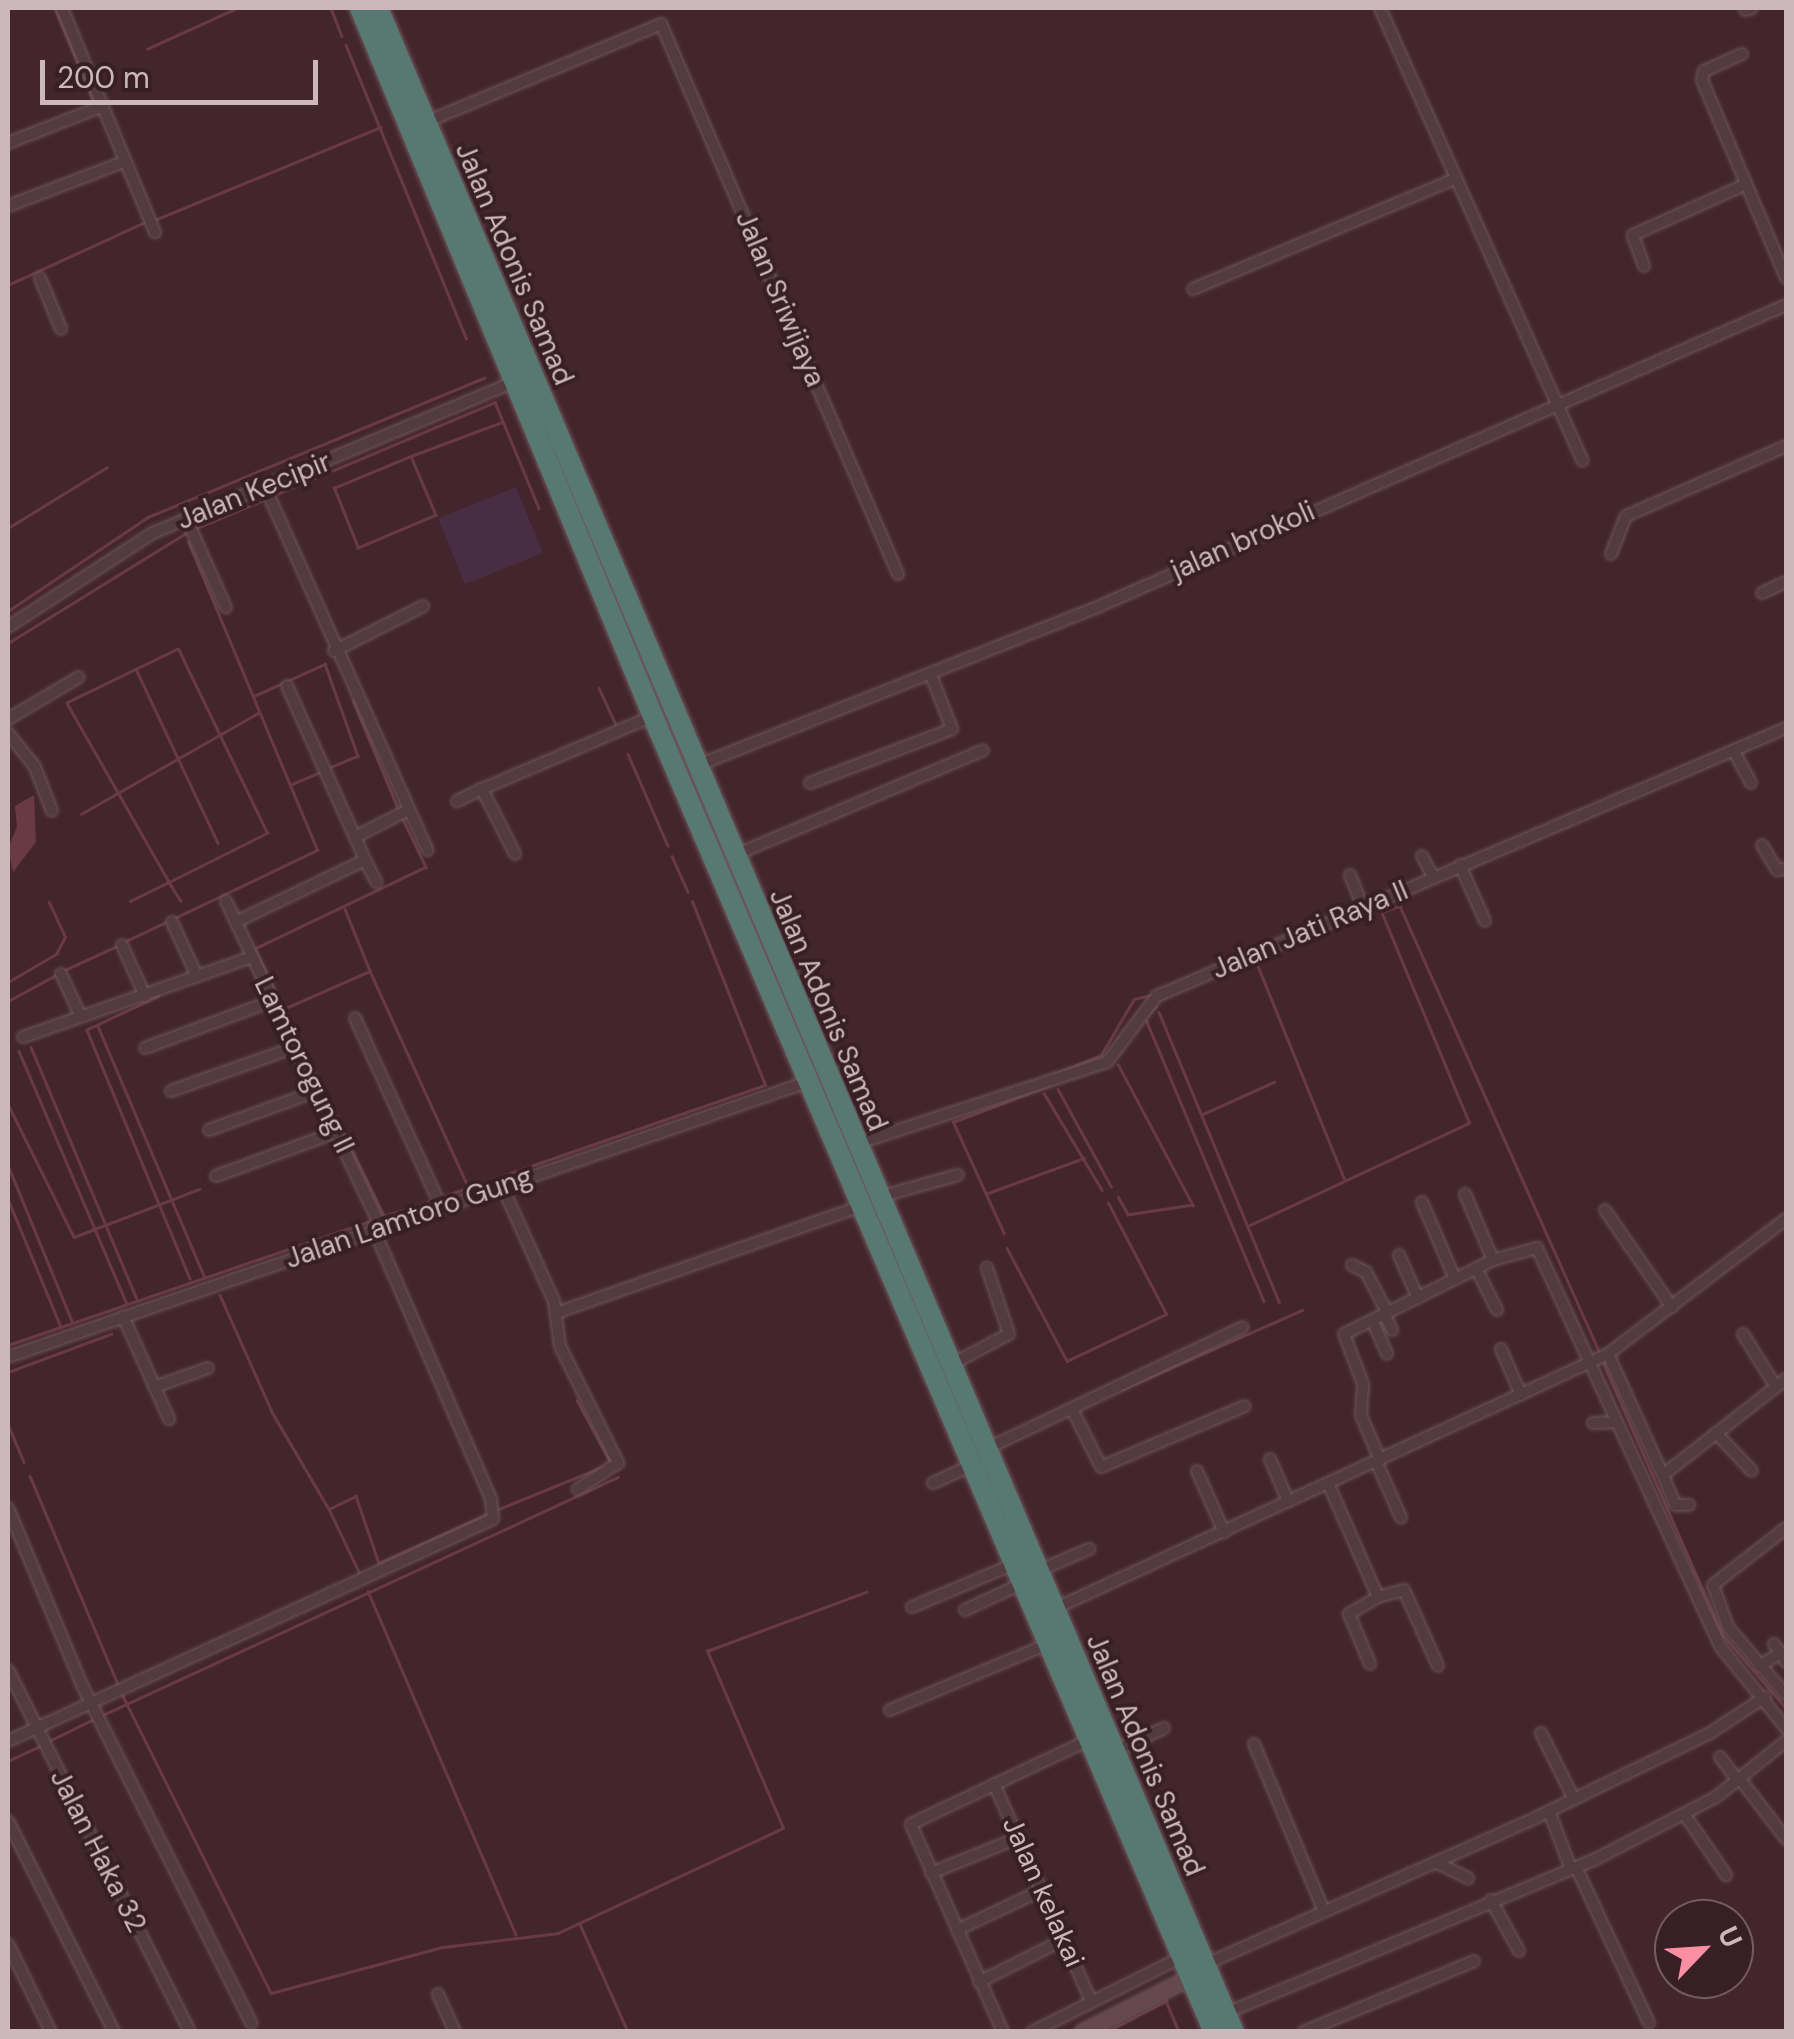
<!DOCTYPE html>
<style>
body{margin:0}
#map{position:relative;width:1794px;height:2039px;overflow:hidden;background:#43262d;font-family:"DM Sans",sans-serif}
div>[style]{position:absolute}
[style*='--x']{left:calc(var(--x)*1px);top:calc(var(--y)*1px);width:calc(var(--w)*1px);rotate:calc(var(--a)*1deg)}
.green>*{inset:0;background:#492e43;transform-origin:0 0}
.water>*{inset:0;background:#6a3a44}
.stream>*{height:2.5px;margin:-1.25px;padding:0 1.25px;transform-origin:1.25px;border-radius:1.25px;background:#6a3a44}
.roads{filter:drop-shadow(0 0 2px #6d565b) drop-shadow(0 0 2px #6d565b)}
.street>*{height:10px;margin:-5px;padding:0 5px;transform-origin:5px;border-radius:5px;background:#533b40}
.secondary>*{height:15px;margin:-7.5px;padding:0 7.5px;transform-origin:7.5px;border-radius:7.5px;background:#66494e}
.highway>*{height:20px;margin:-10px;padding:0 10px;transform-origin:10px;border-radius:10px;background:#587972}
span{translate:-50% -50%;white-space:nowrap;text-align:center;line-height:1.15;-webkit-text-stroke:8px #381f25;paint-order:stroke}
.street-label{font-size:28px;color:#ccb8bc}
.frame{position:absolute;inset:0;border:10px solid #ccb8bc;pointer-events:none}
.north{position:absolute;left:1654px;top:1899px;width:100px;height:100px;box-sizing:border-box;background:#381f25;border:2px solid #735c61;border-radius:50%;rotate:65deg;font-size:28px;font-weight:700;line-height:40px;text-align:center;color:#ccb8bc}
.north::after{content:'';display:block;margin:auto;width:35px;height:45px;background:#fa8fa3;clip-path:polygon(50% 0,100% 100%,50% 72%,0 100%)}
.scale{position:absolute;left:40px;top:60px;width:278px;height:45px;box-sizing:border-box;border:5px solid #ccb8bc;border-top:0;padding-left:12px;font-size:30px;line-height:35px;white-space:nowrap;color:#ccb8bc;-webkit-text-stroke:8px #381f25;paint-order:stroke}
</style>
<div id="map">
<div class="green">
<i style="left:516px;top:487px;width:71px;height:84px;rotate:68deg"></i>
</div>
<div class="water">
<i style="clip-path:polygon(34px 795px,36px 842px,13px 872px,8px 848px,17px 827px,15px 806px)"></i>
</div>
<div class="stream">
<i style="--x:55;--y:8;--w:102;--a:67.5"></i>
<i style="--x:331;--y:8;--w:30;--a:69"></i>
<i style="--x:346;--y:45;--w:317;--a:67.7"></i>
<i style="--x:147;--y:49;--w:99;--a:-24.5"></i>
<i style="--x:155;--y:220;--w:244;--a:-22.4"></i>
<i style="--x:8;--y:309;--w:24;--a:-90"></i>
<i style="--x:8;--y:285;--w:153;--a:-24.7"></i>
<i style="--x:411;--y:456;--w:64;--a:67"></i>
<i style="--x:436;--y:515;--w:85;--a:157.1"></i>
<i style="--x:358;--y:548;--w:65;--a:-111.8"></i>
<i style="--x:334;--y:488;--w:83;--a:-22.6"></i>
<i style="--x:411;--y:456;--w:97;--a:-20.5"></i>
<i style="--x:275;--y:495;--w:239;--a:-22.9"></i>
<i style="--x:495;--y:402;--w:115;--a:67.5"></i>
<i style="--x:8;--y:528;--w:116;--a:-31.6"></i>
<i style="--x:197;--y:528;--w:77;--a:-22.9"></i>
<i style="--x:8;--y:611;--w:169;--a:-33.9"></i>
<i style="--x:148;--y:517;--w:364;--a:-22.5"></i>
<i style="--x:8;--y:643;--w:213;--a:-31.7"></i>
<i style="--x:137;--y:671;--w:190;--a:64.8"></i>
<i style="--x:599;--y:688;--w:43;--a:65.2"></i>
<i style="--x:254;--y:696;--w:78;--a:-24.3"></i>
<i style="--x:325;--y:664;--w:98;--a:70.3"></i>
<i style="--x:358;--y:756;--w:30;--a:157"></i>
<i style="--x:353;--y:700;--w:117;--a:67.4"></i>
<i style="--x:628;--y:754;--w:100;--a:66.5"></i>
<i style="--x:290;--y:785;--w:36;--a:-23"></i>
<i style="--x:81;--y:814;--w:204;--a:-29.7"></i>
<i style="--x:401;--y:815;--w:58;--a:64.3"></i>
<i style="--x:426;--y:867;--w:190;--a:154.4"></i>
<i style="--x:255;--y:949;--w:297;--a:64.2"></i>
<i style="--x:384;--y:1216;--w:48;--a:-18.1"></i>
<i style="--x:672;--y:856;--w:39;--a:66"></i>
<i style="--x:130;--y:901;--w:43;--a:-26"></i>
<i style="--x:169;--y:882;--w:110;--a:-26.6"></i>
<i style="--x:267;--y:833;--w:204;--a:-115.8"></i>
<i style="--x:178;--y:649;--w:123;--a:154.1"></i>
<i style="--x:67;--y:703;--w:206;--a:60.3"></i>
<i style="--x:169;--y:882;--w:22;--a:58"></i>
<i style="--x:345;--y:909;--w:67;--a:68"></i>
<i style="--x:173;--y:919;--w:160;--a:-25.6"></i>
<i style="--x:317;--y:850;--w:334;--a:-112.7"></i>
<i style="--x:124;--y:942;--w:47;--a:-25.5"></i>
<i style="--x:1258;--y:966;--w:229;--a:67.9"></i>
<i style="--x:65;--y:970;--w:57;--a:-24.8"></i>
<i style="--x:8;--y:982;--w:56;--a:-30.3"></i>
<i style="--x:56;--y:954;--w:19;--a:-62"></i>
<i style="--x:65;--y:937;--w:38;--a:-115"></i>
<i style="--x:159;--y:996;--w:80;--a:154.7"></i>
<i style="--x:87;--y:1030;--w:269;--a:67.5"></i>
<i style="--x:8;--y:1001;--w:57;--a:-28.4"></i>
<i style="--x:1156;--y:1007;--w:15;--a:138"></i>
<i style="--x:1145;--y:1017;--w:308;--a:67.3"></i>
<i style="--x:286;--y:1008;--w:92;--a:-23.8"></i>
<i style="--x:370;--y:971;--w:239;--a:65.5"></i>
<i style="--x:1159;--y:1012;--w:314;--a:67.5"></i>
<i style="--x:98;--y:1026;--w:272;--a:67"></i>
<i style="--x:31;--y:1047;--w:273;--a:67.2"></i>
<i style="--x:19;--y:1051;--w:273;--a:66.9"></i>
<i style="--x:1118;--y:1064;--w:160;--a:62"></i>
<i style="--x:1193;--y:1205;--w:66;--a:171.3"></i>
<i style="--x:1128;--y:1215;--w:20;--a:-120"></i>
<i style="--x:1051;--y:1076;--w:54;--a:-22.8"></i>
<i style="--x:1101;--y:1055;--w:65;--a:-59.5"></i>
<i style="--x:1134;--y:999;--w:17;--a:-13"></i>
<i style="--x:1058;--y:1089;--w:111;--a:61.3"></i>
<i style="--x:1044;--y:1093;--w:113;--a:59.1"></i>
<i style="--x:8;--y:1104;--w:148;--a:63.6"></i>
<i style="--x:74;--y:1237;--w:134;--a:-21"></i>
<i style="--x:1203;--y:1114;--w:78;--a:-24.3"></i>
<i style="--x:8;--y:1165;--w:169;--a:67.7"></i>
<i style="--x:988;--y:1193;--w:102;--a:-20"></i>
<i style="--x:444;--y:1196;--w:340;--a:-19.1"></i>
<i style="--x:765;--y:1085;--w:197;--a:-111.7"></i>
<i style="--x:8;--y:1199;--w:139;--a:67.5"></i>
<i style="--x:1248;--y:1226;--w:244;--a:-25"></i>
<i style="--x:1469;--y:1123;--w:229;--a:-112.6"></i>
<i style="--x:1381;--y:912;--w:20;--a:-18"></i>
<i style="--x:1400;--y:906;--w:491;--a:65.9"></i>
<i style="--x:1004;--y:1234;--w:123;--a:-114.5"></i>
<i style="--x:953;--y:1122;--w:109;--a:-20.9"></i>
<i style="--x:1007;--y:1248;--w:128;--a:62"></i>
<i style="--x:1067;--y:1361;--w:110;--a:-25.4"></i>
<i style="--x:1166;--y:1314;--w:125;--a:-117.6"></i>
<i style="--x:220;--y:1295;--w:128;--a:66"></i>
<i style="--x:272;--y:1412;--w:113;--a:59.6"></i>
<i style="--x:329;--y:1509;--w:30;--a:-26"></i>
<i style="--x:356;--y:1496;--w:71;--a:71.1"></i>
<i style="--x:379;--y:1563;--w:119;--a:-24.4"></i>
<i style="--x:8;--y:1345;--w:383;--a:-18.9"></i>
<i style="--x:1603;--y:1362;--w:298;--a:66.3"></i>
<i style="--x:1723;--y:1635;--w:96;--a:49.2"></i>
<i style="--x:8;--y:1372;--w:110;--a:-20.3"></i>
<i style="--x:1123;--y:1389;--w:196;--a:-23.8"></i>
<i style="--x:577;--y:1400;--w:72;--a:61.6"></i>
<i style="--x:8;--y:1424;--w:41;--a:67.2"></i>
<i style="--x:30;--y:1476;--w:229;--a:67.1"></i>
<i style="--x:330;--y:1511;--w:72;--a:64.5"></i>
<i style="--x:494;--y:1511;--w:117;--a:-22.2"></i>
<i style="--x:368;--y:1591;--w:374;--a:66.7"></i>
<i style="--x:122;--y:1694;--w:334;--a:63.5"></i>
<i style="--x:271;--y:1993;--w:178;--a:-15"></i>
<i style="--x:443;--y:1947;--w:116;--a:-6.9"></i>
<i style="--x:558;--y:1933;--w:248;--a:-25"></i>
<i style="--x:783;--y:1828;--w:193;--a:-113.2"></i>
<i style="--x:707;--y:1651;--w:170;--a:-20.4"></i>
<i style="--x:103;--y:1715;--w:567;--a:-24.8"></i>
<i style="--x:49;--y:1741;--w:52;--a:-26.1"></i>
<i style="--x:8;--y:1761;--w:38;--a:-25"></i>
<i style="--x:580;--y:1924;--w:118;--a:66"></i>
<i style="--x:1106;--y:2032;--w:68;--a:-27.3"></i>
<i style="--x:1166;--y:2001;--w:34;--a:67"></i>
</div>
<div class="roads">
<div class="street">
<i style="--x:62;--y:8;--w:243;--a:67.5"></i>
<i style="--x:1380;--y:8;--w:496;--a:65.9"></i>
<i style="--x:1745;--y:10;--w:7;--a:-16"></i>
<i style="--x:1742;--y:54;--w:42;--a:155.9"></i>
<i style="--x:1704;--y:71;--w:9;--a:103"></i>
<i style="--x:1702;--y:80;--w:215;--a:67"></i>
<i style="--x:426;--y:122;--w:255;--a:-22.6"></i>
<i style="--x:661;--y:24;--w:599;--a:66.69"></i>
<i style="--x:8;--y:143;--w:102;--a:-21.3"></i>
<i style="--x:8;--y:206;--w:126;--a:-20.9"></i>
<i style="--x:1644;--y:266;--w:33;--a:-110"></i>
<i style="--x:1633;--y:235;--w:122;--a:-24.2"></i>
<i style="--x:40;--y:278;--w:55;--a:67.6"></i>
<i style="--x:1193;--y:289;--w:284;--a:-22.8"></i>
<i style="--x:265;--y:487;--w:398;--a:65.9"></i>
<i style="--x:186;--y:518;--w:98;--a:66"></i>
<i style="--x:1611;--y:554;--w:41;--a:-68.5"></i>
<i style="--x:1626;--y:516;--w:175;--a:-23.6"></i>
<i style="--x:1762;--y:593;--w:26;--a:-25"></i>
<i style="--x:8;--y:627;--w:173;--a:-33"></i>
<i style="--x:153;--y:533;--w:391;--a:-22.7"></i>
<i style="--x:334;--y:651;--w:100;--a:-26.8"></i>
<i style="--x:287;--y:686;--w:166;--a:65.8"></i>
<i style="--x:8;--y:719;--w:82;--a:-30.6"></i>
<i style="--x:8;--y:733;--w:43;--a:51.5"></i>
<i style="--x:35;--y:767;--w:47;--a:68.9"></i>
<i style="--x:1734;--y:751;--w:36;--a:62"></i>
<i style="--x:696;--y:766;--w:437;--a:-21.6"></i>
<i style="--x:1102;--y:605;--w:747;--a:-23.68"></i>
<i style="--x:810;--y:783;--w:152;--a:-20.8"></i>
<i style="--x:952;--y:729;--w:58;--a:-111.3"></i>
<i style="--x:457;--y:801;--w:28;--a:-26"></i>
<i style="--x:1762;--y:845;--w:29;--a:59"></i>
<i style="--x:1777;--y:870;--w:9;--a:-6"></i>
<i style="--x:515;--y:854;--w:73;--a:-116.9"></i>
<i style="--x:482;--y:789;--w:186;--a:-23.1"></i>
<i style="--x:735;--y:855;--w:269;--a:-22.9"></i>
<i style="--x:1422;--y:856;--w:24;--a:62"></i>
<i style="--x:365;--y:860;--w:25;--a:-113"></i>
<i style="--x:355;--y:837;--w:59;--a:-27"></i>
<i style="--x:1460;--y:865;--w:61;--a:65.9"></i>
<i style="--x:1350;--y:875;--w:35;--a:68"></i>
<i style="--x:226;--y:901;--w:362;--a:64.6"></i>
<i style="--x:172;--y:922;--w:60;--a:65.2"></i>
<i style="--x:236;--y:922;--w:143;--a:-25.7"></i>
<i style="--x:365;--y:860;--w:25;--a:63"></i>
<i style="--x:122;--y:945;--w:56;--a:65.7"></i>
<i style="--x:61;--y:974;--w:47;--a:65.1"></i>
<i style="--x:355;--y:1018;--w:208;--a:65.5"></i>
<i style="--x:23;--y:1037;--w:243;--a:-19.3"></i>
<i style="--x:145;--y:1048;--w:135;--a:-20.3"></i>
<i style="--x:171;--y:1091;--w:132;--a:-19.5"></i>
<i style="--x:209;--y:1130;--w:115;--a:-19.9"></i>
<i style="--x:856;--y:1144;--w:264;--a:-18.1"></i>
<i style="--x:1107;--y:1062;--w:83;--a:-52.9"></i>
<i style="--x:1157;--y:996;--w:684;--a:-23.08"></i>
<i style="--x:216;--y:1176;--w:128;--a:-20.1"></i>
<i style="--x:502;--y:1186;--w:126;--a:65.7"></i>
<i style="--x:554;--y:1301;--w:45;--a:82.4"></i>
<i style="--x:560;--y:1346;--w:131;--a:63.6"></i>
<i style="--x:618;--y:1463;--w:48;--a:147"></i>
<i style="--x:1465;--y:1194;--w:72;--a:67"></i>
<i style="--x:879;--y:1197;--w:82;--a:-15.6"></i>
<i style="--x:1422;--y:1202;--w:84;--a:66.8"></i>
<i style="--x:1605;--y:1210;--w:118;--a:55.4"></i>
<i style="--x:1399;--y:1255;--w:47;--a:66.2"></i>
<i style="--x:1352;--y:1265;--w:16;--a:27"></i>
<i style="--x:1366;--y:1272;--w:45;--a:62.3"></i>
<i style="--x:1476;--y:1268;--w:47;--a:63.4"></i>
<i style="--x:556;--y:1313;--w:323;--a:-19.3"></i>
<i style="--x:1384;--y:1314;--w:18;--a:63"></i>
<i style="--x:123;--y:1316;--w:113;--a:65.9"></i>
<i style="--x:1372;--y:1320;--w:37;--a:66"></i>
<i style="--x:1743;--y:1334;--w:62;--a:58.1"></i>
<i style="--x:1501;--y:1349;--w:50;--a:66.5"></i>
<i style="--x:1608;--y:1354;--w:133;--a:65.6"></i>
<i style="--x:1663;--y:1475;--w:156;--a:-38"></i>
<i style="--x:8;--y:1357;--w:848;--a:-18.99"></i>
<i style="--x:952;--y:1364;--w:64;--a:-27.8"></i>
<i style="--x:1009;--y:1334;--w:70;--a:-108.4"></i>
<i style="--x:154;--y:1387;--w:57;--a:-19.4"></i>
<i style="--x:1072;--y:1409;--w:65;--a:63.4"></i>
<i style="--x:1101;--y:1467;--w:156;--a:-23"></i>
<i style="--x:1593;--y:1423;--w:24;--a:-2"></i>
<i style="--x:1716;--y:1433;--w:52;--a:46.5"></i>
<i style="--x:986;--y:1449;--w:284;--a:-25.4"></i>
<i style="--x:1270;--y:1459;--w:46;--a:66.8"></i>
<i style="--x:1380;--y:1460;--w:49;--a:-112.9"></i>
<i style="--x:1361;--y:1415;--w:31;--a:-86"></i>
<i style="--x:1363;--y:1384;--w:53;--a:-110.8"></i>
<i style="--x:1344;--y:1334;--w:166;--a:-26.4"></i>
<i style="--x:1493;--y:1260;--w:46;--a:-15.3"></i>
<i style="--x:1537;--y:1248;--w:438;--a:65.3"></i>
<i style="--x:1720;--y:1646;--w:105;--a:51.2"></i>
<i style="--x:1376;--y:1461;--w:62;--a:66.3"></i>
<i style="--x:1197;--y:1471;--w:67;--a:66.1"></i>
<i style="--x:1663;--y:1475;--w:32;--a:68"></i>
<i style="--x:1675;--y:1505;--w:14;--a:0"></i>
<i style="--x:933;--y:1483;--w:43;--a:-24.8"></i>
<i style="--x:1328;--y:1483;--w:124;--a:66.3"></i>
<i style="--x:1378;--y:1597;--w:34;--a:150"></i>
<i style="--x:1349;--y:1614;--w:54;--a:67.2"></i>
<i style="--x:8;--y:1508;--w:194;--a:67.3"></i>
<i style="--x:83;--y:1687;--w:376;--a:63.4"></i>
<i style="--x:1786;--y:1528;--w:93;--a:142"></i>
<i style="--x:1713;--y:1585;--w:45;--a:70.3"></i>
<i style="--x:1728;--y:1627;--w:89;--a:49.5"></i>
<i style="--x:1038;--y:1571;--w:56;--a:-23.3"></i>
<i style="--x:1378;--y:1597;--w:27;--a:-15"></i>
<i style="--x:1404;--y:1590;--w:83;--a:65.9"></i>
<i style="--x:912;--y:1607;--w:111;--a:-22.9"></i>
<i style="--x:1054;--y:1609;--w:610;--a:-24.72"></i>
<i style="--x:1608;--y:1354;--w:223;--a:-37.2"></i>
<i style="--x:965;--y:1610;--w:64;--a:-25"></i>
<i style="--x:1774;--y:1644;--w:22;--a:56"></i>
<i style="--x:1760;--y:1666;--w:24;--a:-33"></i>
<i style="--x:8;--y:1670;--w:405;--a:63.3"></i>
<i style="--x:890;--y:1710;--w:171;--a:-22.7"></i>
<i style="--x:1541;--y:1733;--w:74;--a:63.4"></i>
<i style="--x:8;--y:1741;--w:533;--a:-24.6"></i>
<i style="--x:493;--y:1519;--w:20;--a:-96"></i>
<i style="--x:491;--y:1499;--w:296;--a:-113.5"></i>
<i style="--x:1254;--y:1744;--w:181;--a:67.3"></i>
<i style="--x:1115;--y:1751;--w:54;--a:-25.1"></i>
<i style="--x:1720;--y:1757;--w:30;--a:53"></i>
<i style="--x:1740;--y:1779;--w:76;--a:52.5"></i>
<i style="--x:994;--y:1784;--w:238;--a:65.9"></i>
<i style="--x:1549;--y:1811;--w:62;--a:69.2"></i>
<i style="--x:1685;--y:1815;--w:73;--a:55.7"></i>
<i style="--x:8;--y:1821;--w:236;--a:63.3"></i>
<i style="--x:1435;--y:1862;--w:37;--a:26"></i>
<i style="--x:1576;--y:1867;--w:172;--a:64.9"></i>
<i style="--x:931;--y:1873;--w:96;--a:-22"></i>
<i style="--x:1491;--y:1900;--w:58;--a:61.2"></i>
<i style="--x:957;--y:1930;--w:94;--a:-25.2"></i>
<i style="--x:8;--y:1944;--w:98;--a:64"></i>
<i style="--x:1206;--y:1964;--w:362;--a:-23.9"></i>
<i style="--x:1537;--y:1817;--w:192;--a:-25.9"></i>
<i style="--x:1710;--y:1733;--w:66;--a:-33.2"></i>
<i style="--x:979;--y:1982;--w:96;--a:-26.6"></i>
<i style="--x:438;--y:1994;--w:42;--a:65.9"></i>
<i style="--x:1226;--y:2013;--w:399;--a:-22.6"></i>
<i style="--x:1594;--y:1860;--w:137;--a:-27.3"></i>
<i style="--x:1716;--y:1797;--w:90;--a:-38.7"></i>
<i style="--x:1003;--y:2032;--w:227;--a:-113.9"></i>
<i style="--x:911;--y:1824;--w:197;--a:-25.3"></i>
<i style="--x:1032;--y:2032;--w:168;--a:-26.6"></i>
<i style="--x:1303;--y:2032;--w:185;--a:-22.5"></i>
</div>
<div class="secondary">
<i style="--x:1082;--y:2032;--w:121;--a:-27"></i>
</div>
<div class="highway">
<i style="--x:360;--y:8;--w:782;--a:67.53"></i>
<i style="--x:659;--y:731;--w:1414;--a:66.9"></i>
<i style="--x:378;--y:8;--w:2198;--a:67.08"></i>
</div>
</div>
<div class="street-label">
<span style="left:514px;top:264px;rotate:67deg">Jalan Adonis Samad</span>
<span style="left:780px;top:299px;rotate:67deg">Jalan Sriwijaya</span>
<span style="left:254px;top:491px;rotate:-22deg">Jalan Kecipir</span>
<span style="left:1243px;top:541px;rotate:-24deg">jalan brokoli</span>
<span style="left:1310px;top:930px;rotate:-23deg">Jalan Jati Raya II</span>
<span style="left:828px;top:1010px;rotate:67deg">Jalan Adonis Samad</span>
<span style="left:304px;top:1065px;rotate:64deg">Lamtorogung II</span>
<span style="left:409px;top:1218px;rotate:-19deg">Jalan Lamtoro Gung</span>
<span style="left:1145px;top:1755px;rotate:67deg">Jalan Adonis Samad</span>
<span style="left:98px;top:1851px;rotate:63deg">Jalan Haka 32</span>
<span style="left:1043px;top:1892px;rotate:66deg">Jalan kelakai</span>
</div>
<div class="frame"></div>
<div class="north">U</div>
<div class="scale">200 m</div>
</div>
